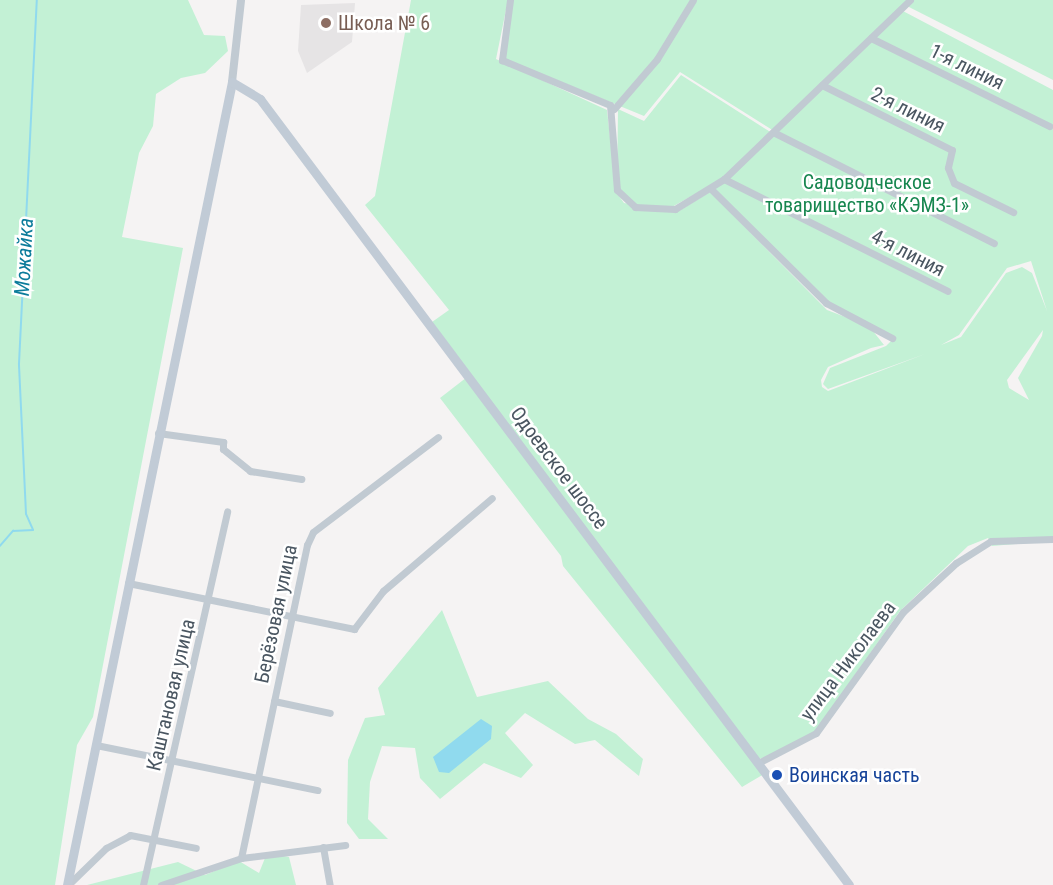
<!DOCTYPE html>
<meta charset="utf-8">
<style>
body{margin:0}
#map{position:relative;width:1053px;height:885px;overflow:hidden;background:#f5f3f3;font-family:"Roboto Condensed",sans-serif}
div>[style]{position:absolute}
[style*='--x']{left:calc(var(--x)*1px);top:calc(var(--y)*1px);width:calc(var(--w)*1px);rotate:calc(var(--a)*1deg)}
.education>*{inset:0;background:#e6e4e5}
.green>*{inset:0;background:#c3f1d5}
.water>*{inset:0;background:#90daee}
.stream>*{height:1.5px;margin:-0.75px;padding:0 0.75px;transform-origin:0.75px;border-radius:0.75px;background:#90daee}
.minor>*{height:7px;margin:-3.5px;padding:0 3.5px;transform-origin:3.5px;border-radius:3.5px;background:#c1cad2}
.tertiary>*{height:8px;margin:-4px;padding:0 4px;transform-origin:4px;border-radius:4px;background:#c1cad2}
.secondary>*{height:9px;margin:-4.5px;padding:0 4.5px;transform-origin:4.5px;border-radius:4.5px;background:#c1cbd6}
.dots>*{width:16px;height:16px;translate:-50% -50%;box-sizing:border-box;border:3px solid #fff;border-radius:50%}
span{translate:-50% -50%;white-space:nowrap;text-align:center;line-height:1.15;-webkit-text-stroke:5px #fff;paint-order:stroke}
.education-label{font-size:20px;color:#785e54}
.left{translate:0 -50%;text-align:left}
.street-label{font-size:20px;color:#4a5661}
.park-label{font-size:20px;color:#17864f}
.transit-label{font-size:20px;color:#164399}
.water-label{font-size:21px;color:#0c7c9b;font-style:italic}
</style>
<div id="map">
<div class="education">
<i style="clip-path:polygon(355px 3px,352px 42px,307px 73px,298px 51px,301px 5px)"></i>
</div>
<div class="green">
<i style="clip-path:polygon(0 0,188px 0,204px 35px,225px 36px,228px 51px,205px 73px,181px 78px,156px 94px,153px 126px,139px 153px,122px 237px,183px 248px,93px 717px,77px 745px,55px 885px,0 885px)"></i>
<i style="clip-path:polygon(evenodd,411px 0,508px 0,496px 59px,607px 110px,616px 192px,624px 203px,679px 211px,710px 192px,827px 310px,869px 326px,884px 345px,871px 348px,828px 367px,821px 380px,822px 387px,828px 391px,925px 354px,828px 389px,823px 384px,830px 368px,886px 346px,895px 337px,826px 301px,714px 190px,901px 10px,1053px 90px,1053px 541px,992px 546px,988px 538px,968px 546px,900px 611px,816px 730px,800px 744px,754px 761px,764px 774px,742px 787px,563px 566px,561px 556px,440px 398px,471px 374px,432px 322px,449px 310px,365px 205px,375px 196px,411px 0,1031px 261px,1047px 311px,1032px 273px,1022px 267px,1006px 273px,961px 337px,941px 345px,959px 335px,1007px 268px,1031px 261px,411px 0,1043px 330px,1042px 336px,1018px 378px,1029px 400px,1009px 388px,1007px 380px,1043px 330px)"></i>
<i style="clip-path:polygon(512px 0,908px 0,774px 131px,680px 72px,644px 116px,503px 58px)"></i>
<i style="clip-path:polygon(911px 0,1053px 0,1053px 80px,905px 5px)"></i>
<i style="clip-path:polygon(681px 75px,772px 133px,720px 180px,672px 207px,634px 205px,617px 186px,618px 109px,644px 121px)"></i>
<i style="clip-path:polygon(442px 610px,477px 697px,548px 681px,588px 719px,616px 734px,643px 759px,639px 776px,595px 740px,575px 744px,525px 713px,505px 733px,533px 765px,521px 778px,484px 763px,440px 799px,420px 778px,415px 748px,382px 746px,370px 782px,368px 819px,388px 839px,359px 839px,347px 823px,348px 760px,365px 718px,385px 715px,378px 688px)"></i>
<i style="clip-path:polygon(267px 853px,289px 857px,296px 885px,87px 885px,178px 862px,205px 875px,239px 861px,259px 873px)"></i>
</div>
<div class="water">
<i style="clip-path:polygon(481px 719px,492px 726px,491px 739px,449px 773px,439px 772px,433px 757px)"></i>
</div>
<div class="stream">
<i style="--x:0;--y:546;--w:20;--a:-49"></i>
<i style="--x:13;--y:531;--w:20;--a:-3"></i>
<i style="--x:33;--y:530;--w:17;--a:-114"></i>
<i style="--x:26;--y:514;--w:150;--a:-92.7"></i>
<i style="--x:19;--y:364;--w:364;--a:-87.2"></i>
</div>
<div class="minor">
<i style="--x:510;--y:0;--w:61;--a:97.6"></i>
<i style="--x:502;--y:60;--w:117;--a:22.6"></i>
<i style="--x:610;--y:105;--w:85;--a:85.3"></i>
<i style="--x:617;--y:190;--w:25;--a:43"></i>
<i style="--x:635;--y:207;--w:40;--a:2.9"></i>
<i style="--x:675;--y:209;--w:57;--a:-31.5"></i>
<i style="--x:724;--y:179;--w:258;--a:-43.9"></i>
<i style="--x:871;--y:38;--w:199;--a:26.3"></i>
<i style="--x:822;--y:85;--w:145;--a:26.6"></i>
<i style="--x:952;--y:150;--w:18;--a:103"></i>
<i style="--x:948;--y:168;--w:16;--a:68"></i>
<i style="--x:954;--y:183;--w:66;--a:26.2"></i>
<i style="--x:614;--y:109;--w:66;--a:-49.3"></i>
<i style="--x:657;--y:59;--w:69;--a:-58.6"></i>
<i style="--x:775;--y:133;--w:245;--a:26.7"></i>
<i style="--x:724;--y:179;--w:250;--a:26.6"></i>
<i style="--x:711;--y:189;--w:162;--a:44.7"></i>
<i style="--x:826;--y:303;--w:75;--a:27.9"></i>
<i style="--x:158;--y:433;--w:66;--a:7.9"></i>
<i style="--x:223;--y:442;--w:7;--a:90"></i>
<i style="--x:223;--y:449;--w:35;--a:39"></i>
<i style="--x:250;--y:471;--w:52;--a:8.9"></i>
<i style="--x:128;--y:583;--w:231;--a:11.5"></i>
<i style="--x:354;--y:629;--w:48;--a:-52.7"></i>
<i style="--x:383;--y:591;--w:143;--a:-40.5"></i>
<i style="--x:274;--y:701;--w:57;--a:12.1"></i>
<i style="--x:96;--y:745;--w:226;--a:11.5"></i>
<i style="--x:760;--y:762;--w:63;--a:-27.4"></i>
<i style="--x:816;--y:733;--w:149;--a:-54.3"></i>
<i style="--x:903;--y:612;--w:72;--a:-42.8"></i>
<i style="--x:956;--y:563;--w:41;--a:-32.2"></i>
<i style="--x:991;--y:541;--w:62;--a:-1.8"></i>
<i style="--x:323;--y:847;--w:39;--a:80"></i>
<i style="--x:241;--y:858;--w:320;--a:-78.1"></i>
<i style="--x:307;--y:545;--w:14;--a:-65"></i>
<i style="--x:313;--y:532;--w:157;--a:-37.2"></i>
<i style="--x:68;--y:885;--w:53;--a:-44.2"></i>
<i style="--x:106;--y:848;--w:27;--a:-28"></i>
<i style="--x:130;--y:835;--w:67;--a:11.1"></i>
<i style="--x:143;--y:885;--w:383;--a:-77.3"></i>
<i style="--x:161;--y:885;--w:84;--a:-18.6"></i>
<i style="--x:241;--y:858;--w:105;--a:-7.1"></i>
</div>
<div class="tertiary">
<i style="--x:232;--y:82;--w:82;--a:-83.7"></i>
</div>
<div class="secondary">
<i style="--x:67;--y:885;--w:820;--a:-78.39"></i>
<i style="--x:232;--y:82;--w:33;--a:31"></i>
<i style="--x:260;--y:99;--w:982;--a:53.15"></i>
</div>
<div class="dots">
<i style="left:326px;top:23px;background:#8d6e63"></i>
<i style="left:777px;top:775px;background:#1a4fb4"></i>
</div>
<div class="education-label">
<span class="left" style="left:338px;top:23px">Школа № 6</span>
</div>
<div class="street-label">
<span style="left:967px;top:67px;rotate:26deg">1-я линия</span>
<span style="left:908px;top:110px;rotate:26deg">2-я линия</span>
<span style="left:908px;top:253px;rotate:27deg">4-я линия</span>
<span style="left:559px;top:468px;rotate:53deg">Одоевское шоссе</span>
<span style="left:276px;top:614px;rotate:-78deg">Берёзовая улица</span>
<span style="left:848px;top:661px;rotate:-53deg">улица Николаева</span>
<span style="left:171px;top:695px;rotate:-77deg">Каштановая улица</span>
</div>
<div class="park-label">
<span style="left:867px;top:194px">Садоводческое<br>товарищество «КЭМЗ-1»</span>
</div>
<div class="transit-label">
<span class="left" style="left:789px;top:775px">Воинская часть</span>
</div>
<div class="water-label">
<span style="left:24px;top:257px;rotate:-87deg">Можайка</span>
</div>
</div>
